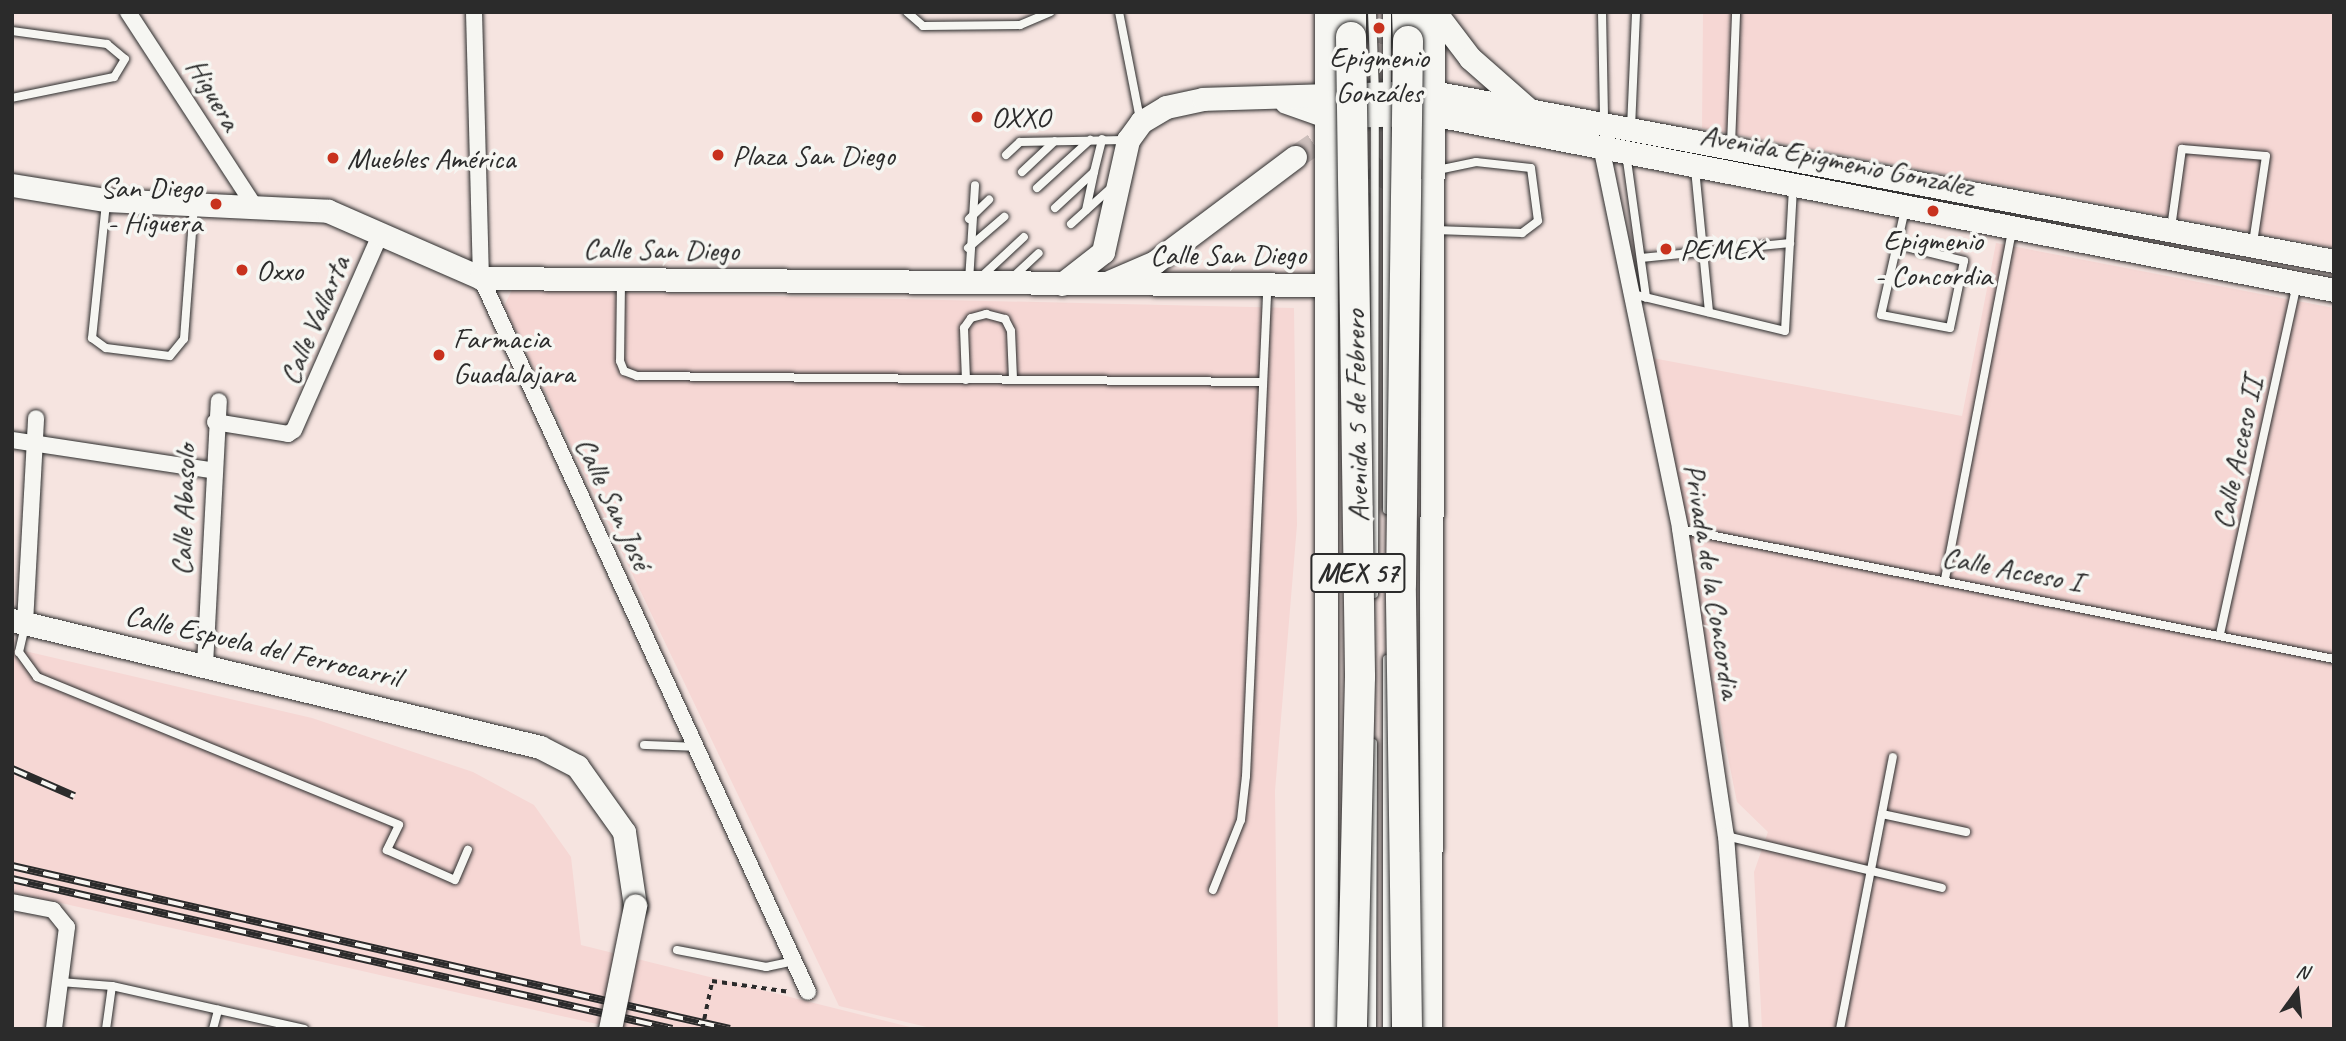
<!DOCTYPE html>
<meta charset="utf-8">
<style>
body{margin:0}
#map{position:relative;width:2346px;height:1041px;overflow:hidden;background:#f6e4e0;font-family:Caveat,sans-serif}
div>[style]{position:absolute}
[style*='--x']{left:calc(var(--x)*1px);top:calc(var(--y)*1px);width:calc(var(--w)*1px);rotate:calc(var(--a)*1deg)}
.built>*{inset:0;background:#f6d7d4}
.secondary-tunnel>*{height:23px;margin-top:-11.5px;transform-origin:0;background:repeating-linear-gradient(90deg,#cdbfbc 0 23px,transparent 0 34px)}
.path>*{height:3.5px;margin-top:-1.75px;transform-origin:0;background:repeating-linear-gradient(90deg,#2b2b2b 0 5px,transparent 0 10px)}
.roads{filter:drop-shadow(0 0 2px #2b2b2b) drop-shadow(0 0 2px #2b2b2b)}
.lane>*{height:8px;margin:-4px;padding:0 4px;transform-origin:4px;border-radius:4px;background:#f6f6f2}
.street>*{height:16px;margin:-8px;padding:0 8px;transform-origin:8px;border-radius:8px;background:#f6f6f2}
.secondary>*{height:23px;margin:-11.5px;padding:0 11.5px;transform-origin:11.5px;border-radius:11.5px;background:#f6f6f2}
.highway>*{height:30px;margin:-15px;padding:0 15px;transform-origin:15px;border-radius:15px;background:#f6f6f2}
.rail>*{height:8px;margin-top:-4px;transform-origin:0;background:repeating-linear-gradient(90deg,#f6f6f2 0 16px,#2b2b2b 0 32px);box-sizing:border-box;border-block:2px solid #2b2b2b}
.path-bridge>*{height:3.5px;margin-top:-1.75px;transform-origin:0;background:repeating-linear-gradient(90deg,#2b2b2b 0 5px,transparent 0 10px)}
.bridges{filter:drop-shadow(0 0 2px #2b2b2b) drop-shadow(0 0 2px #2b2b2b)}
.secondary-bridge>*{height:23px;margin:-11.5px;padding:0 11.5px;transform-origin:11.5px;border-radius:11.5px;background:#f6f6f2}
.highway-bridge>*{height:30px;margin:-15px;padding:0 15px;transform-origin:15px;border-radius:15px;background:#f6f6f2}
.dots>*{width:19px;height:19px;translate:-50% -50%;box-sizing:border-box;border:4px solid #f6f6f2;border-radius:50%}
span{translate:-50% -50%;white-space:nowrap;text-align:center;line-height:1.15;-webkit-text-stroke:7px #f6f6f2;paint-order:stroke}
.shield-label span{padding:2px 5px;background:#f6f6f2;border:2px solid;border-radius:5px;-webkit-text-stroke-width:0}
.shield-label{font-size:28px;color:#2b2b2b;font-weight:700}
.poi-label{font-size:30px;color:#2b2b2b}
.left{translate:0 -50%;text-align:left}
.right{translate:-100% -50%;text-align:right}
.street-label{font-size:30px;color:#2b2b2b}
.frame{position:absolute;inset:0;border:14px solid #2b2b2b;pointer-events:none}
.north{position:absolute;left:2262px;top:957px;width:70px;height:70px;-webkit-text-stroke:5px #f6f6f2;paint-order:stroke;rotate:15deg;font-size:19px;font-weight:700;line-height:28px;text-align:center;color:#2b2b2b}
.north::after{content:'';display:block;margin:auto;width:24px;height:32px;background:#2b2b2b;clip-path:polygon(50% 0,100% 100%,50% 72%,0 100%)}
</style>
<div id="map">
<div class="built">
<i style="clip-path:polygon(1703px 12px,2334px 12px,2334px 248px,1702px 128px)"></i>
<i style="clip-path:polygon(1996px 243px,2334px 308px,2334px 1029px,1762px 1029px,1754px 872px,1768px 832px,1737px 802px,1647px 357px,1962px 416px)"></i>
<i style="clip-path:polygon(512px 290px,1294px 308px,1297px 525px,1275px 791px,1278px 1029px,935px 1029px,839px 1006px,504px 306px)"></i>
<i style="clip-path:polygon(12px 648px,312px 718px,473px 772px,534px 805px,571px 857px,581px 945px,918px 1029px,619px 1029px,12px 892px)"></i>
</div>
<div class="secondary-tunnel">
<i style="--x:1360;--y:100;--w:28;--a:-52"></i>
<i style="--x:1377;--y:78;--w:70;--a:-70.8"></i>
<i style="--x:1295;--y:157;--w:53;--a:-34.3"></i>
<i style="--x:1353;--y:209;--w:84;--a:-53.3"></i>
</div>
<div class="path">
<i style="--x:712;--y:981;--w:79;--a:8"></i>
</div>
<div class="roads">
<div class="lane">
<i style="--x:907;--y:12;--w:21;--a:41"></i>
<i style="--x:923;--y:26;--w:97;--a:-0.6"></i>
<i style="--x:1020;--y:25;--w:33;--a:-23"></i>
<i style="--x:1119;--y:12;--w:109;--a:78.9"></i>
<i style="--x:1372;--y:12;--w:81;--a:87.9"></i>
<i style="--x:1387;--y:12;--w:78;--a:90"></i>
<i style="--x:1602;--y:12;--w:109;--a:88.9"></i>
<i style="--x:12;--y:31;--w:96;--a:7.8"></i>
<i style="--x:107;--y:44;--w:23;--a:40"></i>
<i style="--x:125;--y:59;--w:21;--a:121"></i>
<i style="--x:114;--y:77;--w:104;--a:168.4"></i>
<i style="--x:1387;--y:117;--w:393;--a:90"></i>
<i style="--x:1631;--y:128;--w:116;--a:-87.5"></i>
<i style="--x:1731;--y:145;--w:133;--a:-87.8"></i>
<i style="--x:1626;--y:153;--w:146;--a:82.1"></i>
<i style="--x:1006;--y:155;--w:19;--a:-43"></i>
<i style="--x:1020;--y:142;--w:105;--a:-1.1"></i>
<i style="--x:1695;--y:169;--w:144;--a:84.4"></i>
<i style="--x:1433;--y:171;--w:44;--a:-11.8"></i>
<i style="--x:1476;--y:162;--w:55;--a:6.2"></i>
<i style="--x:1531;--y:168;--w:53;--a:82.5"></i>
<i style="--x:1538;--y:221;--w:20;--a:143"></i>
<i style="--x:1522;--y:233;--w:87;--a:-178"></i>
<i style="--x:1022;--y:172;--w:45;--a:-43.2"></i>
<i style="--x:1037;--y:188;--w:72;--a:-42.2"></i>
<i style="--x:106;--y:203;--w:136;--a:95.9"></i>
<i style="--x:92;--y:338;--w:17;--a:36"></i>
<i style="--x:106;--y:348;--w:64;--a:7.1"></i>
<i style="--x:170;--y:356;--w:22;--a:-51"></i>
<i style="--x:184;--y:339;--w:134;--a:-85.7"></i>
<i style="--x:1055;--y:208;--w:53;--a:-42.7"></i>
<i style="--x:1094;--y:172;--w:34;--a:-76"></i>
<i style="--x:1086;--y:210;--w:39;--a:-78"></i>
<i style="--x:969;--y:219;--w:28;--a:-44"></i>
<i style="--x:1071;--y:224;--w:55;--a:-42.1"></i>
<i style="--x:2171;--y:228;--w:80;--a:-82.1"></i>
<i style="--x:2182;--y:149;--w:84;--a:4.8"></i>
<i style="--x:2266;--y:156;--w:88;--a:98.5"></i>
<i style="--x:1898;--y:245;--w:68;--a:13.6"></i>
<i style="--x:1964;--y:261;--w:68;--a:101.8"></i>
<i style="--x:1950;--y:328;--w:70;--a:-169.3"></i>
<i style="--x:1881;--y:315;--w:109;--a:-77.2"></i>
<i style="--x:968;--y:248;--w:48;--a:-40.7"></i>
<i style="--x:1641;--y:258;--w:150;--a:-5.7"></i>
<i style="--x:1013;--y:277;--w:35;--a:-43"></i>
<i style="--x:980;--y:278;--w:60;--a:-43"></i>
<i style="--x:969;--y:281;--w:96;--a:-86.4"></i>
<i style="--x:621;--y:282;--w:79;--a:90.7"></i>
<i style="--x:620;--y:361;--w:11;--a:68"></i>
<i style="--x:624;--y:371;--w:14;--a:21"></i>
<i style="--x:637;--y:376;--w:625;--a:0.55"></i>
<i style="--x:1632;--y:294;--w:157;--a:13.6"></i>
<i style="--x:1785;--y:331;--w:145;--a:-86.8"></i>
<i style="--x:966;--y:380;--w:52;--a:-92.2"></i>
<i style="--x:964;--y:328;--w:12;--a:-55"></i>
<i style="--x:971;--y:318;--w:16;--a:-15"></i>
<i style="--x:986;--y:314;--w:20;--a:15"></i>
<i style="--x:1005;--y:319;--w:13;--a:63"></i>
<i style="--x:1011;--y:331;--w:48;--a:87.6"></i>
<i style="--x:1680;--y:529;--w:667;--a:11.24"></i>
<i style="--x:1945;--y:579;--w:355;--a:-79.1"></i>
<i style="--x:1374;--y:594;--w:477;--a:-89.9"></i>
<i style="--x:25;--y:626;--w:27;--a:103"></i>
<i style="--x:19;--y:652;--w:31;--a:54"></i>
<i style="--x:37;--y:677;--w:391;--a:22.2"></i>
<i style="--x:399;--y:825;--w:28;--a:116"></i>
<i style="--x:387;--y:850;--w:74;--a:23.8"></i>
<i style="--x:455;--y:880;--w:33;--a:-67"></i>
<i style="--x:2220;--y:634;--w:357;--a:-77.6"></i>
<i style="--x:1387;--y:659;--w:370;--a:90"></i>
<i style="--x:644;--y:745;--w:51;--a:2.2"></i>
<i style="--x:1882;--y:814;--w:86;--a:12.1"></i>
<i style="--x:1726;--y:836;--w:222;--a:13.5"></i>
<i style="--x:1213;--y:890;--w:75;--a:-68.2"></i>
<i style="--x:1241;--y:820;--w:44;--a:-83.5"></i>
<i style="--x:1246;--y:776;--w:489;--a:-87.5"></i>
<i style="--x:677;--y:950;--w:91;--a:10.8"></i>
<i style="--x:766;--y:967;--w:29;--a:-12"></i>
<i style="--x:60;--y:982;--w:52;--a:4.4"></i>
<i style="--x:112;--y:986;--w:43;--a:97.9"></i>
<i style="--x:112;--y:986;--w:197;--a:12.6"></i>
<i style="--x:213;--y:1029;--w:20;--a:-75"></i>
<i style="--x:1372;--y:1029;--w:286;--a:-89.8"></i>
<i style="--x:1840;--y:1029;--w:277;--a:-79"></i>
</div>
<div class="street">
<i style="--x:128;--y:12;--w:229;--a:56.9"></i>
<i style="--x:474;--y:12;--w:266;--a:88.5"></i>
<i style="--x:481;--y:278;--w:785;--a:65.39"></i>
<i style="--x:1601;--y:146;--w:391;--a:78.3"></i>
<i style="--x:1680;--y:529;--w:310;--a:81.5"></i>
<i style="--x:1726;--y:836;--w:194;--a:85.6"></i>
<i style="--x:215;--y:422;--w:74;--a:9.3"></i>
<i style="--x:288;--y:434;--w:7;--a:-34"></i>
<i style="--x:294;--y:430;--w:215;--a:-66.2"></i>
<i style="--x:12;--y:440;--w:201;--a:8.6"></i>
<i style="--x:25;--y:623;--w:205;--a:-86.9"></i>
<i style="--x:205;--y:665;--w:264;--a:-87"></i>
<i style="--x:12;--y:902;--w:42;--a:11"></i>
<i style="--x:53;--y:910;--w:22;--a:51"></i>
<i style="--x:67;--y:927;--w:103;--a:97.3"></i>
</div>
<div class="secondary">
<i style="--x:1435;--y:12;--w:58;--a:52.7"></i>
<i style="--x:1470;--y:58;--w:76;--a:41.3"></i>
<i style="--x:1286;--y:102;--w:42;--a:19.3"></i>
<i style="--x:1326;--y:116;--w:105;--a:-1.1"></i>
<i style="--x:1431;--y:114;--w:920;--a:11.03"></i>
<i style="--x:12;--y:185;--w:95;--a:9.1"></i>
<i style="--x:106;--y:200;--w:222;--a:2.8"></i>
<i style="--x:328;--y:211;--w:167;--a:23.6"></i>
<i style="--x:481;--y:278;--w:845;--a:0.47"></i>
<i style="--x:1111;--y:281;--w:48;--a:-23.4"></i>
<i style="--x:1155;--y:262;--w:175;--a:-36.9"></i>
<i style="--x:1062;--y:284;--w:52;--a:-38"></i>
<i style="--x:1103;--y:252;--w:115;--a:-77.4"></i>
<i style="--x:1128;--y:140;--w:22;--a:-54"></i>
<i style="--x:1141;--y:122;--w:29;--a:-31"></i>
<i style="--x:1166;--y:107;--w:38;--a:-12"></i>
<i style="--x:1203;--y:99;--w:229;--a:-1.8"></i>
<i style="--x:1432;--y:92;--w:918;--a:10.61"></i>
<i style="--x:12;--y:620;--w:543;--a:13.52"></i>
<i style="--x:540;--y:747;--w:42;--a:27.2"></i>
<i style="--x:577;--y:766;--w:81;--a:54.5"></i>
<i style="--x:624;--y:832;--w:75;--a:81.5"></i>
<i style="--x:1326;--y:1029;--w:1017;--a:-90"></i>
<i style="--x:1430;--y:1029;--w:1017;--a:-89.83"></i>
</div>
<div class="highway">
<i style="--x:1407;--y:12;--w:29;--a:88"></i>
<i style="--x:1351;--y:37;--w:25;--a:-90"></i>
</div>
</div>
<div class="rail">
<i style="--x:12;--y:769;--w:68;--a:23.5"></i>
<i style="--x:12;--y:866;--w:736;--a:12.79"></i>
<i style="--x:12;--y:879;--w:677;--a:12.8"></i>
</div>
<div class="path-bridge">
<i style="--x:702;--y:1029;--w:49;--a:-78.2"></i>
</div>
<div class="bridges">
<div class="secondary-bridge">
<i style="--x:610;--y:1029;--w:126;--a:-78.5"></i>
</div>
<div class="highway-bridge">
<i style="--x:1351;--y:37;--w:640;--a:89.19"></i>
<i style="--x:1360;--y:677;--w:352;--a:91.3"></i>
<i style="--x:1407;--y:1029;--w:445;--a:-90.8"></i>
<i style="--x:1401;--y:584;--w:543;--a:-89.26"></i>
</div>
</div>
<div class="dots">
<i style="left:1379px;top:28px;background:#c8321e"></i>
<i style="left:977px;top:117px;background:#c8321e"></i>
<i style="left:718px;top:155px;background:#c8321e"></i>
<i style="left:333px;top:158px;background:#c8321e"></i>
<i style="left:216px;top:204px;background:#c8321e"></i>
<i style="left:1933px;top:211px;background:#c8321e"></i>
<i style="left:1666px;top:249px;background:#c8321e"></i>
<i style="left:242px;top:270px;background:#c8321e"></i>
<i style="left:439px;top:355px;background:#c8321e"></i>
</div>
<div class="shield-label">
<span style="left:1358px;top:573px">MEX 57</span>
</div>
<div class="poi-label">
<span style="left:1379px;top:74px">Epigmenio<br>Gonzáles</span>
<span class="left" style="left:991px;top:117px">OXXO</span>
<span class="left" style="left:732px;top:155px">Plaza San Diego</span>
<span class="left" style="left:347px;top:158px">Muebles América</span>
<span class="right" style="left:202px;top:204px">San Diego<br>- Higuera</span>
<span style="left:1933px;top:257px">Epigmenio<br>- Concordia</span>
<span class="left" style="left:1680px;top:249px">PEMEX</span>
<span class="left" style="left:256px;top:270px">Oxxo</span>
<span class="left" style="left:453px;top:355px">Farmacia<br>Guadalajara</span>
</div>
<div class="street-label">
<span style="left:214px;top:94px;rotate:59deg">Higuera</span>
<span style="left:1837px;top:160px;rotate:11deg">Avenida Epigmenio González</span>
<span style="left:661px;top:249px;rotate:1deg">Calle San Diego</span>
<span style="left:1228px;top:254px">Calle San Diego</span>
<span style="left:314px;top:320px;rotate:-67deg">Calle Vallarta</span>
<span style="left:1356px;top:416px;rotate:-91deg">Avenida 5 de Febrero</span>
<span style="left:2237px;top:453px;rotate:-78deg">Calle Acceso II</span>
<span style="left:614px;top:503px;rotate:65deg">Calle San José</span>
<span style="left:183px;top:510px;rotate:-88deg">Calle Abasolo</span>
<span style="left:2012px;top:569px;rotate:11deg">Calle Acceso I</span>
<span style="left:1713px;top:581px;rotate:81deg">Privada de la Concordia</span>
<span style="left:263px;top:646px;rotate:13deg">Calle Espuela del Ferrocarril</span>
</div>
<div class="frame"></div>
<div class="north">N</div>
</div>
